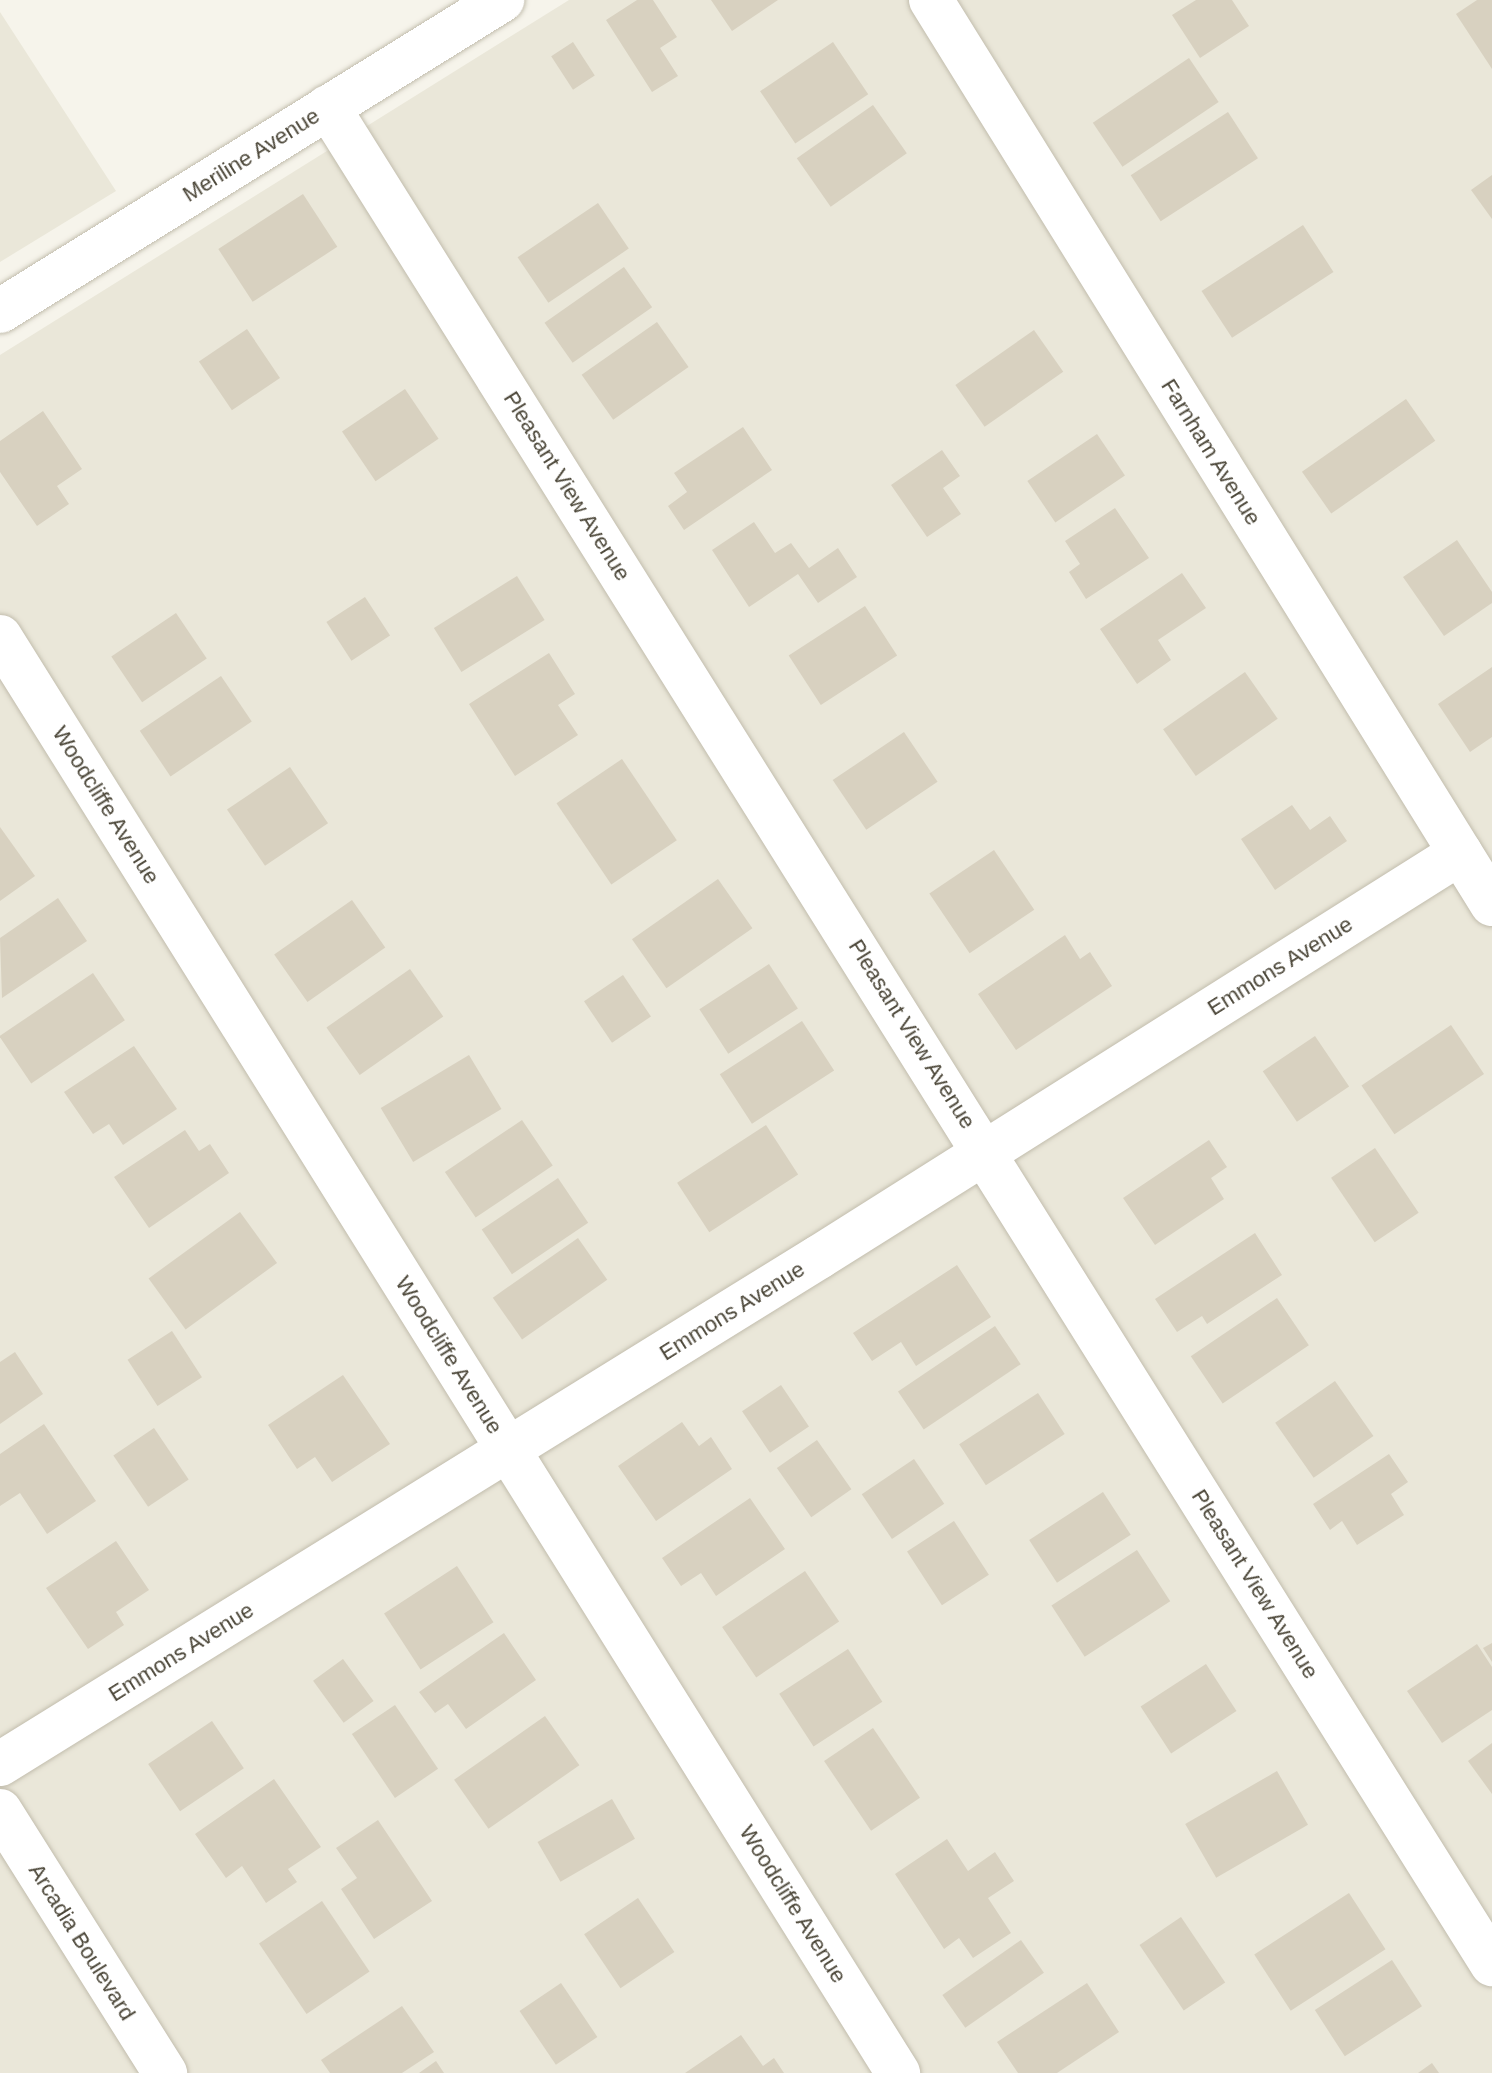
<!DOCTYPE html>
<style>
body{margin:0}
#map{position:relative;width:1492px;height:2073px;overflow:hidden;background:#f6f4eb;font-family:Helvetica,sans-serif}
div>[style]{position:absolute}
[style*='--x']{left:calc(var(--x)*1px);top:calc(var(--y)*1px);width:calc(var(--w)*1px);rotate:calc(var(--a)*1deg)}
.residential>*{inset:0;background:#eae7d9}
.building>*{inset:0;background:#d8d1c0;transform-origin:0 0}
.roads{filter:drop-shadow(0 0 2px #c2bdad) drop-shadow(0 0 2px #c2bdad)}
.minor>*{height:44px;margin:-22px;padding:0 22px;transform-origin:22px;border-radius:22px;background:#fff}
span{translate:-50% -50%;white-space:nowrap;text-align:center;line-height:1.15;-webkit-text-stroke:7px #fff;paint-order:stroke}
.street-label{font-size:22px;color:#4b4638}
</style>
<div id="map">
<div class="residential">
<i style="clip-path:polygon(569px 0,1492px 0,1492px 2073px,0 2073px,0 355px)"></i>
<i style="clip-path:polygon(0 12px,116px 191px,0 262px)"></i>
</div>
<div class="building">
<i style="clip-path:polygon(637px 0,653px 0,677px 37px,660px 48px,678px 76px,652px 92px,606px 20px)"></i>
<i style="clip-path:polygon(711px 0,778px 0,732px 31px)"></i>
<i style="clip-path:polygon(1196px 0,1232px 0,1249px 26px,1200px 58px,1172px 15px)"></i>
<i style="clip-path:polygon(1477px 0,1492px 0,1492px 69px,1456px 14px)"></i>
<i style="left:573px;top:42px;width:40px;height:26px;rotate:57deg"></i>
<i style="left:833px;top:42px;width:63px;height:88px;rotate:56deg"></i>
<i style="left:1189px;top:58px;width:53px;height:116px;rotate:56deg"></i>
<i style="left:873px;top:105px;width:59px;height:93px;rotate:55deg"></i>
<i style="left:1228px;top:112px;width:55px;height:116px;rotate:57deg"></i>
<i style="clip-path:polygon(1492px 175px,1492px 219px,1471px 190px)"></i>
<i style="left:303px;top:194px;width:63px;height:101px;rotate:57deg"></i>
<i style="left:598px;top:203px;width:55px;height:97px;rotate:56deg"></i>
<i style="left:1303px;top:225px;width:56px;height:121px;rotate:57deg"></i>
<i style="left:624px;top:267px;width:49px;height:97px;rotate:55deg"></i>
<i style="left:657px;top:322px;width:55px;height:92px;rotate:55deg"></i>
<i style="left:247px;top:329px;width:59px;height:58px;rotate:56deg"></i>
<i style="left:1034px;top:330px;width:51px;height:96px;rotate:55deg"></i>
<i style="left:405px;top:389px;width:60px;height:76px;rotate:56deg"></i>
<i style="left:1406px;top:399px;width:51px;height:127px;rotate:55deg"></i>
<i style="clip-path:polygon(43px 411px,82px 469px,57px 486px,69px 504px,37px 526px,0 472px,0 441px)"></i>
<i style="clip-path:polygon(743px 427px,772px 470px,684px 530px,668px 506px,687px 492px,674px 473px)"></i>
<i style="left:1097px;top:434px;width:50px;height:84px;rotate:56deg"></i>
<i style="clip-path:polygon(942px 450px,960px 476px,943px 488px,961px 514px,927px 537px,891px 485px)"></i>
<i style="clip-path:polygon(1115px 508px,1149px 558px,1086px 599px,1069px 572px,1080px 564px,1065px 541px)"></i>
<i style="clip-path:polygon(754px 522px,775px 553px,791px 543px,809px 568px,838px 548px,857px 577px,818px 603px,798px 574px,749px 607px,712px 550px)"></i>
<i style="clip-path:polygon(1457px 540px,1492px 592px,1492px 603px,1444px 636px,1403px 577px)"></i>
<i style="clip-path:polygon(1182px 573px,1206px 608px,1158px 640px,1171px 660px,1137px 684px,1100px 629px)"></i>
<i style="left:517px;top:576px;width:52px;height:98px;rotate:58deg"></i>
<i style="left:365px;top:597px;width:46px;height:46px;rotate:57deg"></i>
<i style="left:865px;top:606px;width:59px;height:91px;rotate:57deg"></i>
<i style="left:176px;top:613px;width:55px;height:78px;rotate:56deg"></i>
<i style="clip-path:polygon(549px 653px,575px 694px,558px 705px,578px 735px,515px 776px,469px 704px)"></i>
<i style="clip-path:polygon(1492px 667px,1492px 737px,1470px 752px,1438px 704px)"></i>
<i style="left:1245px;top:672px;width:57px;height:100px;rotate:55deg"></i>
<i style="left:221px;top:676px;width:55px;height:98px;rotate:56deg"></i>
<i style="left:904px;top:732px;width:60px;height:86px;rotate:56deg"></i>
<i style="left:622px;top:759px;width:98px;height:79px;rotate:56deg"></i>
<i style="left:290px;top:767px;width:68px;height:76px;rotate:56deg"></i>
<i style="clip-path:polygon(1292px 805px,1310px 830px,1330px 816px,1347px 841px,1275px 890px,1241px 839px)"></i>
<i style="clip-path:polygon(0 827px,35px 876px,0 901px)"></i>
<i style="left:994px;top:850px;width:72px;height:78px;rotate:56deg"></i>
<i style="left:718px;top:879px;width:60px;height:105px;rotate:55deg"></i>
<i style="clip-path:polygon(58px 898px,87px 941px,2px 998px,0 938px)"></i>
<i style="left:352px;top:900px;width:58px;height:95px;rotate:55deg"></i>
<i style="clip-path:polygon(1065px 935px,1080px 959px,1090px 952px,1112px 986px,1016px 1050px,978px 994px)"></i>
<i style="left:769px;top:964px;width:53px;height:83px;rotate:57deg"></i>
<i style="left:410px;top:969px;width:58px;height:102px;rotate:55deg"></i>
<i style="left:93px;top:973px;width:57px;height:113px;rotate:56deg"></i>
<i style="left:623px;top:975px;width:50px;height:47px;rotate:56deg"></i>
<i style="left:802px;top:1021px;width:59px;height:98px;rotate:57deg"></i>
<i style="left:1451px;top:1025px;width:59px;height:108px;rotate:56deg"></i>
<i style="left:1315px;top:1036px;width:61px;height:63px;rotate:56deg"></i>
<i style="clip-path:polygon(134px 1046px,177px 1109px,123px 1145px,109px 1124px,93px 1134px,64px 1092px)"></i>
<i style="left:469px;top:1055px;width:63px;height:103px;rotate:59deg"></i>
<i style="left:522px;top:1120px;width:55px;height:93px;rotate:56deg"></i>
<i style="left:766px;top:1125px;width:59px;height:106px;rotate:57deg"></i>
<i style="clip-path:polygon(185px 1130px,199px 1151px,210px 1144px,229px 1173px,149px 1228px,114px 1177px)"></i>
<i style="clip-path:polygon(1209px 1140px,1227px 1167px,1211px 1178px,1224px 1199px,1155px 1245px,1123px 1198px)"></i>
<i style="left:1375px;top:1148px;width:78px;height:53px;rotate:56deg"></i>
<i style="left:558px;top:1178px;width:54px;height:92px;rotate:56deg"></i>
<i style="left:240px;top:1212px;width:63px;height:113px;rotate:54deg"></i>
<i style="clip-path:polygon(1255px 1233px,1282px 1275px,1207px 1324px,1202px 1316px,1177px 1332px,1155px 1299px)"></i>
<i style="left:578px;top:1238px;width:51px;height:104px;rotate:55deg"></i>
<i style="clip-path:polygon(957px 1265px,991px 1317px,916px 1366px,901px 1342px,872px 1361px,853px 1333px)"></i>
<i style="left:1277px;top:1298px;width:57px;height:104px;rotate:56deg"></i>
<i style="left:995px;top:1326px;width:46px;height:117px;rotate:56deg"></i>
<i style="left:172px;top:1331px;width:55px;height:53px;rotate:57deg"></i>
<i style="clip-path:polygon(15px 1352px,43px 1394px,0 1424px,0 1362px)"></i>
<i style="clip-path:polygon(343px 1375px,390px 1444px,332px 1482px,315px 1457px,297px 1469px,268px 1425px)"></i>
<i style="left:1335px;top:1381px;width:67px;height:73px;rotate:55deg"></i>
<i style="left:781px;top:1385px;width:50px;height:47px;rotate:56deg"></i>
<i style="left:1038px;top:1393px;width:49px;height:94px;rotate:57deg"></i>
<i style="clip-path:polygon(682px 1422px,699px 1446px,711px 1437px,732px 1469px,656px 1521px,618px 1466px)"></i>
<i style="clip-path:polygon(44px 1424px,96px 1501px,47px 1534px,20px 1493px,0 1506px,0 1454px)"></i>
<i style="left:154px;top:1428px;width:62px;height:49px;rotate:56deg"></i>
<i style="left:817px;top:1440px;width:60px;height:49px;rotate:55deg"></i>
<i style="clip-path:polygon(1389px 1454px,1408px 1482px,1391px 1494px,1404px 1515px,1357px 1545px,1342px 1521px,1330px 1530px,1313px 1504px)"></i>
<i style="left:914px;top:1459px;width:54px;height:63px;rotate:56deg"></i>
<i style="left:1103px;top:1492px;width:51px;height:88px;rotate:57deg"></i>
<i style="clip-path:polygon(750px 1498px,785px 1549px,716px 1596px,701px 1573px,681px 1586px,662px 1558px)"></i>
<i style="left:954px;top:1521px;width:64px;height:56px;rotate:57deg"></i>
<i style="clip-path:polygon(116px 1541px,149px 1590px,116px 1612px,124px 1625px,88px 1649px,46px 1588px)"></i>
<i style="left:1137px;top:1550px;width:61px;height:102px;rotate:57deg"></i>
<i style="left:457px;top:1566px;width:67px;height:87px;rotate:57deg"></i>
<i style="left:805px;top:1571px;width:61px;height:100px;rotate:56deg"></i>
<i style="clip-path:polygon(504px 1633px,536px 1680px,466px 1729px,448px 1704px,435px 1713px,419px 1692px)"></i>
<i style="clip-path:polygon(1492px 1643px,1492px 1662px,1483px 1648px)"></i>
<i style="clip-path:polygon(1477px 1644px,1492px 1667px,1492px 1710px,1442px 1743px,1407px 1691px)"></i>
<i style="left:848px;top:1649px;width:63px;height:82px;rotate:57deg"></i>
<i style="left:343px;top:1659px;width:52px;height:37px;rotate:54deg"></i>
<i style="left:1206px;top:1664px;width:56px;height:78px;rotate:57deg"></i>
<i style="left:395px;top:1705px;width:77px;height:52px;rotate:56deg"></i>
<i style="left:545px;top:1716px;width:60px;height:111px;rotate:55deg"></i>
<i style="left:212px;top:1721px;width:57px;height:77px;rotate:56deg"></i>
<i style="left:873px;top:1728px;width:84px;height:59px;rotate:56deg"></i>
<i style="clip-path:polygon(1492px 1743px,1492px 1794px,1468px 1761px)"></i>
<i style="left:1277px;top:1771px;width:62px;height:106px;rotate:60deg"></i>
<i style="clip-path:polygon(274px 1779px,321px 1847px,288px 1869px,297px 1882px,266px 1903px,242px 1866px,226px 1878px,195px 1834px)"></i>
<i style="left:612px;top:1799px;width:46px;height:86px;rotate:60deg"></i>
<i style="clip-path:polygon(378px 1820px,432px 1901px,374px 1939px,341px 1889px,357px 1878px,336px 1848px)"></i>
<i style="clip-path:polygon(947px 1839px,968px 1871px,995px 1852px,1014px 1881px,988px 1898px,1011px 1933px,973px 1958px,959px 1938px,944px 1949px,895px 1874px)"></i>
<i style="left:1349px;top:1893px;width:67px;height:113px;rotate:57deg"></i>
<i style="left:638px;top:1898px;width:65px;height:65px;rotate:56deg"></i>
<i style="left:322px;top:1901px;width:85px;height:76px;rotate:56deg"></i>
<i style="left:1181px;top:1917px;width:79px;height:50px;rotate:56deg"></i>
<i style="left:1021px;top:1940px;width:40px;height:96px;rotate:55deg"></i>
<i style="left:1392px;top:1960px;width:55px;height:92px;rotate:57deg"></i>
<i style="left:561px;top:1983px;width:65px;height:50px;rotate:56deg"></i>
<i style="clip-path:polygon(1087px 1983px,1119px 2032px,1057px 2073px,1018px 2073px,997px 2042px)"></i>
<i style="clip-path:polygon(402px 2006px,434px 2052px,402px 2073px,330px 2073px,321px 2060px)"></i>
<i style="clip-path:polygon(741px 2035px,763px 2066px,774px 2058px,784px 2073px,685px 2073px)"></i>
<i style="clip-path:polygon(436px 2061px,444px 2073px,419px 2073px)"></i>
<i style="clip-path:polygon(1432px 2063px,1439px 2073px,1418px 2073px)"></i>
</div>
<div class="roads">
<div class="minor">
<i style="--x:931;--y:0;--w:1064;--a:58.18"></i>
<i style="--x:328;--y:107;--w:2192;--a:57.92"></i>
<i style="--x:0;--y:311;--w:591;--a:-31.78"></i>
<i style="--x:0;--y:637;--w:1694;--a:57.98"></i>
<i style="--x:0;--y:1764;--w:963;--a:-31.76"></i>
<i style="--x:819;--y:1257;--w:758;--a:-32.22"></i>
<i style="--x:0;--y:1811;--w:310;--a:57.8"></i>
</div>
</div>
<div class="street-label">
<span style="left:251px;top:155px;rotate:-32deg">Meriline Avenue</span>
<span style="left:1211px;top:452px;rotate:58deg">Farnham Avenue</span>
<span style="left:567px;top:486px;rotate:58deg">Pleasant View Avenue</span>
<span style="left:106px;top:805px;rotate:58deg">Woodcliffe Avenue</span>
<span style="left:1280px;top:966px;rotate:-32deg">Emmons Avenue</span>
<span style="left:912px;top:1034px;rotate:58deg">Pleasant View Avenue</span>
<span style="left:732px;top:1311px;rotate:-32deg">Emmons Avenue</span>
<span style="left:449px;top:1355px;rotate:58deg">Woodcliffe Avenue</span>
<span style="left:1255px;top:1584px;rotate:58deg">Pleasant View Avenue</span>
<span style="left:181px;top:1652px;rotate:-32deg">Emmons Avenue</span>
<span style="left:793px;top:1904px;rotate:58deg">Woodcliffe Avenue</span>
<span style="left:82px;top:1942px;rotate:58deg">Arcadia Boulevard</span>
</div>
</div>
